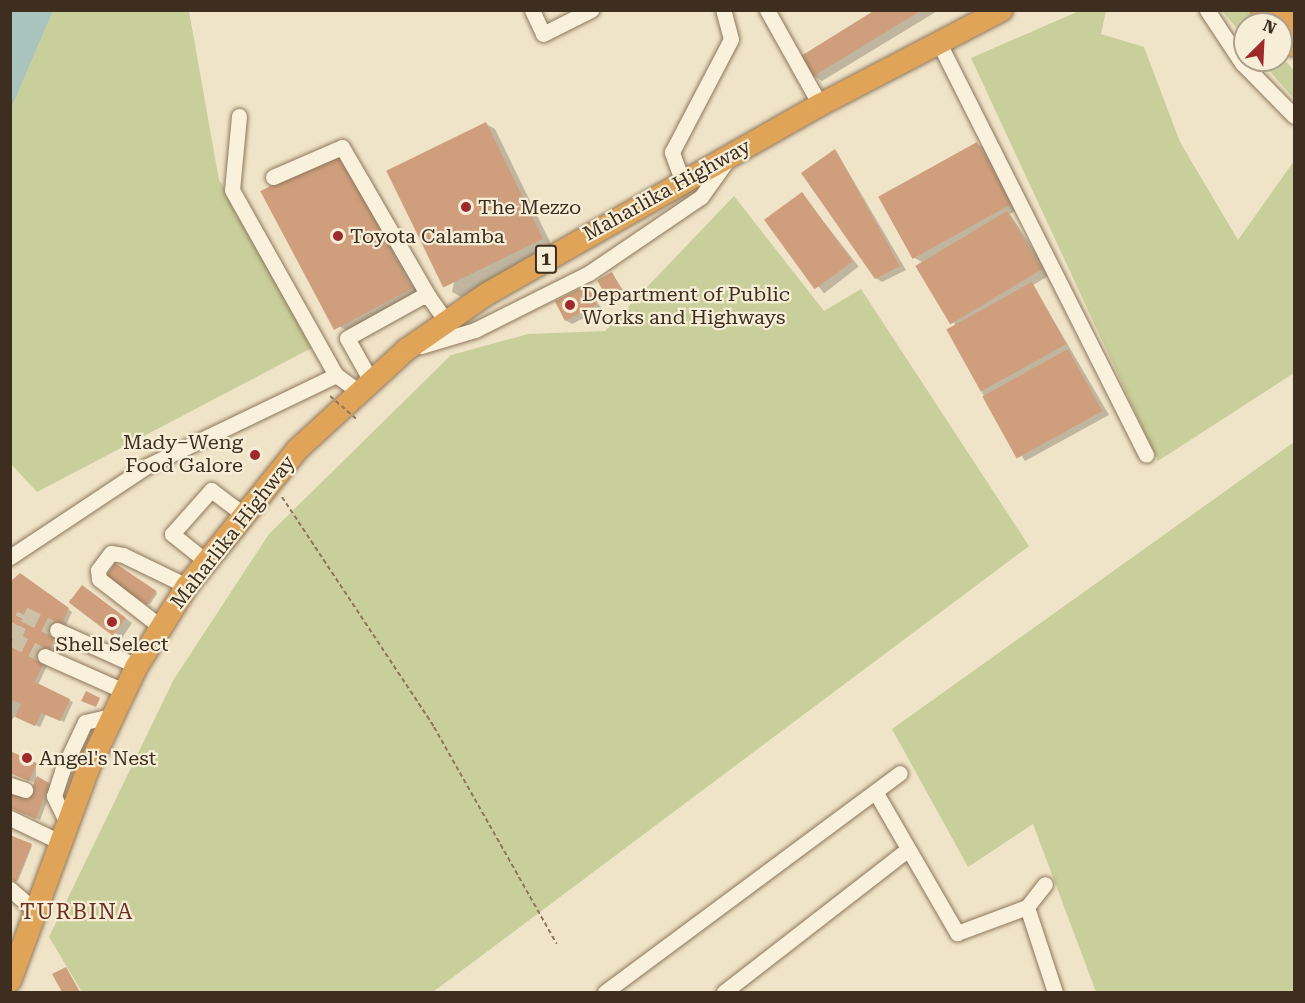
<!DOCTYPE html>
<meta charset="utf-8">
<style>
body{margin:0}
#map{position:relative;width:1305px;height:1003px;overflow:hidden;background:#f0e4c8;font-family:"Roboto Serif",serif}
div>[style]{position:absolute}
[style*='--x']{left:calc(var(--x)*1px);top:calc(var(--y)*1px);width:calc(var(--w)*1px);rotate:calc(var(--a)*1deg)}
.green>*{inset:0;background:#c9cf9b}
.water>*{inset:0;background:#a9c4bc}
.shadow>*{inset:0;background:#0003;transform-origin:0 0}
.building>*{inset:0;background:#cf9f7d;transform-origin:0 0}
.minor-tunnel>*{height:15px;margin-top:-7.5px;transform-origin:0;background:repeating-linear-gradient(90deg,#ccc0a6 0 15px,transparent 0 23px)}
.path>*{height:2px;margin-top:-1px;transform-origin:0;background:repeating-linear-gradient(90deg,#8d765c 0 4.5px,transparent 0 7.5px)}
.roads{filter:drop-shadow(0 0 2px #8d765c) drop-shadow(0 0 2px #8d765c)}
.minor>*{height:15px;margin:-7.5px;padding:0 7.5px;transform-origin:7.5px;border-radius:7.5px;background:#faf1dc}
.highway>*{height:22px;margin:-11px;padding:0 11px;transform-origin:11px;border-radius:11px;background:#e0a458}
.path-bridge>*{height:2px;margin-top:-1px;transform-origin:0;background:repeating-linear-gradient(90deg,#8d765c 0 4.5px,transparent 0 7.5px)}
.dots>*{width:16px;height:16px;translate:-50% -50%;box-sizing:border-box;border:3px solid #f7eed8;border-radius:50%}
span{translate:-50% -50%;white-space:nowrap;text-align:center;line-height:1.15;-webkit-text-stroke:4.5px #f7eed8;paint-order:stroke}
.shield-label span{padding:2px 4px;background:#f7eed8;border:2px solid;border-radius:4px;-webkit-text-stroke-width:0}
.shield-label{font-size:18px;color:#3d2e20;font-weight:700}
.street-label{font-size:20px;color:#3d2e20}
.poi-label{font-size:20px;color:#3d2e20}
.left{translate:0 -50%;text-align:left}
.right{translate:-100% -50%;text-align:right}
.quarter-label{font-size:22px;color:#6b2e1e;letter-spacing:1.5px}
.frame{position:absolute;inset:0;border:12px solid #3d2e20;pointer-events:none}
.north{position:absolute;left:1233px;top:12px;width:60px;height:60px;box-sizing:border-box;background:#f7eed8;border:2px solid #ada18e;border-radius:50%;rotate:24deg;font-size:16px;font-weight:700;line-height:24px;text-align:center;color:#3d2e20}
.north::after{content:'';display:block;margin:auto;width:21px;height:27px;background:#9e2a2b;clip-path:polygon(50% 0,100% 100%,50% 72%,0 100%)}
</style>
<div id="map">
<div class="green">
<i style="clip-path:polygon(53px 11px,189px 11px,219px 180px,323px 342px,37px 492px,11px 464px,11px 109px)"></i>
<i style="clip-path:polygon(1079px 11px,1106px 11px,1101px 34px,1144px 47px,1180px 142px,1238px 240px,1294px 161px,1294px 373px,1158px 461px,971px 58px)"></i>
<i style="clip-path:polygon(1222px 11px,1246px 11px,1257px 24px,1245px 24px,1245px 38px)"></i>
<i style="clip-path:polygon(1281px 55px,1294px 71px,1294px 99px,1260px 60px,1281px 60px)"></i>
<i style="clip-path:polygon(734px 196px,824px 311px,861px 289px,1029px 546px,433px 992px,82px 992px,49px 937px,174px 679px,269px 534px,451px 355px,528px 334px,605px 331px)"></i>
<i style="clip-path:polygon(1294px 442px,1294px 992px,1096px 992px,1033px 824px,968px 867px,892px 729px)"></i>
</div>
<div class="water">
<i style="clip-path:polygon(11px 10px,53px 11px,11px 109px,10px 11px)"></i>
</div>
<div class="shadow">
<i style="clip-path:polygon(878px 10px,939px 10px,822px 81px,813px 76px)"></i>
<i style="clip-path:polygon(486px 124px,495px 129px,551px 244px,461px 297px,452px 292px)"></i>
<i style="clip-path:polygon(977px 144px,986px 149px,1019px 209px,1010px 214px,1050px 275px,1033px 285px,1109px 415px,1025px 461px,981px 391px,956px 326px,917px 265px,922px 262px,913px 257px)"></i>
<i style="clip-path:polygon(338px 151px,420px 293px,346px 330px,337px 325px)"></i>
<i style="clip-path:polygon(836px 151px,906px 270px,882px 282px,876px 278px)"></i>
<i style="left:802px;top:194px;width:92px;height:44px;rotate:52deg"></i>
<i style="clip-path:polygon(612px 274px,626px 294px,613px 301px,609px 299px)"></i>
<i style="clip-path:polygon(587px 287px,602px 309px,572px 324px,565px 320px)"></i>
<i style="left:116px;top:565px;width:50px;height:14px;rotate:34deg"></i>
<i style="clip-path:polygon(25px 577px,72px 612px,38px 685px,73px 702px,64px 722px,46px 714px,40px 727px,15px 716px,10px 722px,10px 584px)"></i>
<i style="clip-path:polygon(89px 591px,132px 623px,122px 638px,69px 600px)"></i>
<i style="clip-path:polygon(36px 764px,36px 777px,53px 786px,40px 820px,10px 807px,30px 797px,36px 783px,10px 772px)"></i>
<i style="clip-path:polygon(10px 837px,32px 846px,18px 881px,10px 878px)"></i>
</div>
<div class="building">
<i style="clip-path:polygon(875px 10px,922px 10px,812px 77px,801px 56px)"></i>
<i style="left:486px;top:122px;width:130px;height:111px;rotate:64deg"></i>
<i style="left:977px;top:142px;width:71px;height:113px;rotate:61deg"></i>
<i style="clip-path:polygon(835px 149px,900px 266px,875px 279px,801px 173px)"></i>
<i style="left:338px;top:150px;width:157px;height:88px;rotate:62deg"></i>
<i style="left:802px;top:192px;width:86px;height:47px;rotate:54deg"></i>
<i style="left:1007px;top:211px;width:68px;height:107px;rotate:59deg"></i>
<i style="left:612px;top:272px;width:23px;height:17px;rotate:61deg"></i>
<i style="left:1032px;top:282px;width:71px;height:98px;rotate:61deg"></i>
<i style="left:587px;top:285px;width:22px;height:36px;rotate:63deg"></i>
<i style="left:1068px;top:349px;width:71px;height:98px;rotate:61deg"></i>
<i style="left:115px;top:563px;width:50px;height:17px;rotate:34deg"></i>
<i style="clip-path:polygon(20px 573px,69px 608px,35px 682px,70px 699px,60px 721px,41px 713px,35px 726px,15px 717px,21px 704px,10px 699px,10px 582px)"></i>
<i style="left:82px;top:585px;width:55px;height:22px;rotate:37deg"></i>
<i style="clip-path:polygon(86px 691px,100px 698px,96px 707px,81px 701px)"></i>
<i style="clip-path:polygon(10px 751px,37px 763px,29px 781px,10px 773px)"></i>
<i style="clip-path:polygon(37px 776px,49px 783px,36px 819px,10px 808px,10px 787px,29px 795px)"></i>
<i style="clip-path:polygon(10px 835px,32px 844px,16px 882px,10px 879px)"></i>
<i style="clip-path:polygon(66px 967px,80px 992px,62px 992px,52px 974px)"></i>
</div>
<div class="minor-tunnel">
<i style="--x:45;--y:656;--w:36;--a:-152"></i>
<i style="--x:13;--y:639;--w:27;--a:-66"></i>
<i style="--x:24;--y:614;--w:37;--a:26"></i>
</div>
<div class="path">
<i style="--x:282;--y:497;--w:276;--a:56.5"></i>
<i style="--x:434;--y:727;--w:249;--a:60.5"></i>
</div>
<div class="roads">
<div class="minor">
<i style="--x:532;--y:10;--w:26;--a:65"></i>
<i style="--x:543;--y:34;--w:54;--a:-26.6"></i>
<i style="--x:767;--y:10;--w:109;--a:60.8"></i>
<i style="--x:1207;--y:10;--w:64;--a:56.6"></i>
<i style="--x:1242;--y:63;--w:74;--a:45.5"></i>
<i style="--x:938;--y:41;--w:463;--a:63.3"></i>
<i style="--x:239;--y:116;--w:74;--a:95.4"></i>
<i style="--x:232;--y:190;--w:212;--a:60.7"></i>
<i style="--x:273;--y:177;--w:75;--a:-23.5"></i>
<i style="--x:342;--y:147;--w:173;--a:59.9"></i>
<i style="--x:682;--y:180;--w:30;--a:-110"></i>
<i style="--x:672;--y:152;--w:127;--a:-62.4"></i>
<i style="--x:731;--y:39;--w:30;--a:-105"></i>
<i style="--x:421;--y:346;--w:56;--a:-16.5"></i>
<i style="--x:475;--y:330;--w:127;--a:-26.6"></i>
<i style="--x:589;--y:273;--w:135;--a:-34.2"></i>
<i style="--x:701;--y:197;--w:43;--a:-54.5"></i>
<i style="--x:371;--y:381;--w:49;--a:-119.2"></i>
<i style="--x:347;--y:338;--w:85;--a:-29"></i>
<i style="--x:421;--y:297;--w:8;--a:0"></i>
<i style="--x:429;--y:297;--w:29;--a:55"></i>
<i style="--x:10;--y:557;--w:164;--a:-33.6"></i>
<i style="--x:147;--y:466;--w:210;--a:-25.7"></i>
<i style="--x:336;--y:375;--w:27;--a:36"></i>
<i style="--x:207;--y:562;--w:45;--a:-141.3"></i>
<i style="--x:172;--y:534;--w:59;--a:-48.4"></i>
<i style="--x:211;--y:490;--w:40;--a:37"></i>
<i style="--x:161;--y:627;--w:78;--a:-142.3"></i>
<i style="--x:99;--y:579;--w:9;--a:-96"></i>
<i style="--x:98;--y:570;--w:21;--a:-53"></i>
<i style="--x:111;--y:553;--w:12;--a:9"></i>
<i style="--x:123;--y:555;--w:71;--a:25.8"></i>
<i style="--x:57;--y:630;--w:88;--a:24.2"></i>
<i style="--x:45;--y:656;--w:86;--a:23.9"></i>
<i style="--x:10;--y:785;--w:16;--a:18"></i>
<i style="--x:876;--y:793;--w:162;--a:59.9"></i>
<i style="--x:957;--y:933;--w:75;--a:-20.4"></i>
<i style="--x:1027;--y:907;--w:29;--a:-52"></i>
<i style="--x:10;--y:818;--w:55;--a:25.6"></i>
<i style="--x:67;--y:823;--w:30;--a:-116"></i>
<i style="--x:54;--y:796;--w:26;--a:-72"></i>
<i style="--x:62;--y:771;--w:54;--a:-64.9"></i>
<i style="--x:85;--y:722;--w:28;--a:-13"></i>
<i style="--x:10;--y:889;--w:33;--a:41"></i>
<i style="--x:1027;--y:907;--w:89;--a:71.8"></i>
<i style="--x:605;--y:992;--w:367;--a:-36.6"></i>
<i style="--x:724;--y:992;--w:230;--a:-37.8"></i>
</div>
<div class="highway">
<i style="--x:1262;--y:10;--w:18;--a:49"></i>
<i style="--x:1283;--y:10;--w:36;--a:76"></i>
<i style="--x:10;--y:981;--w:226;--a:-69.8"></i>
<i style="--x:88;--y:769;--w:114;--a:-64.6"></i>
<i style="--x:137;--y:666;--w:94;--a:-58"></i>
<i style="--x:187;--y:586;--w:176;--a:-51"></i>
<i style="--x:298;--y:449;--w:147;--a:-42.5"></i>
<i style="--x:406;--y:350;--w:98;--a:-34.7"></i>
<i style="--x:487;--y:294;--w:383;--a:-29.6"></i>
<i style="--x:820;--y:105;--w:205;--a:-27.6"></i>
</div>
</div>
<div class="path-bridge">
<i style="--x:330;--y:396;--w:35;--a:41"></i>
</div>
<div class="dots">
<i style="left:466px;top:207px;background:#9e2a2b"></i>
<i style="left:338px;top:236px;background:#9e2a2b"></i>
<i style="left:570px;top:305px;background:#9e2a2b"></i>
<i style="left:255px;top:455px;background:#9e2a2b"></i>
<i style="left:112px;top:622px;background:#9e2a2b"></i>
<i style="left:27px;top:758px;background:#9e2a2b"></i>
</div>
<div class="shield-label">
<span style="left:546px;top:259px">1</span>
</div>
<div class="street-label">
<span style="left:667px;top:190px;rotate:-29deg">Maharlika Highway</span>
<span style="left:233px;top:532px;rotate:-52deg">Maharlika Highway</span>
</div>
<div class="poi-label">
<span class="left" style="left:478px;top:207px">The Mezzo</span>
<span class="left" style="left:350px;top:236px">Toyota Calamba</span>
<span class="left" style="left:582px;top:306px">Department of Public<br>Works and Highways</span>
<span class="right" style="left:243px;top:454px">Mady–Weng<br>Food Galore</span>
<span style="left:112px;top:644px">Shell Select</span>
<span class="left" style="left:39px;top:758px">Angel's Nest</span>
</div>
<div class="quarter-label">
<span style="left:77px;top:912px">TURBINA</span>
</div>
<div class="frame"></div>
<div class="north">N</div>
</div>
